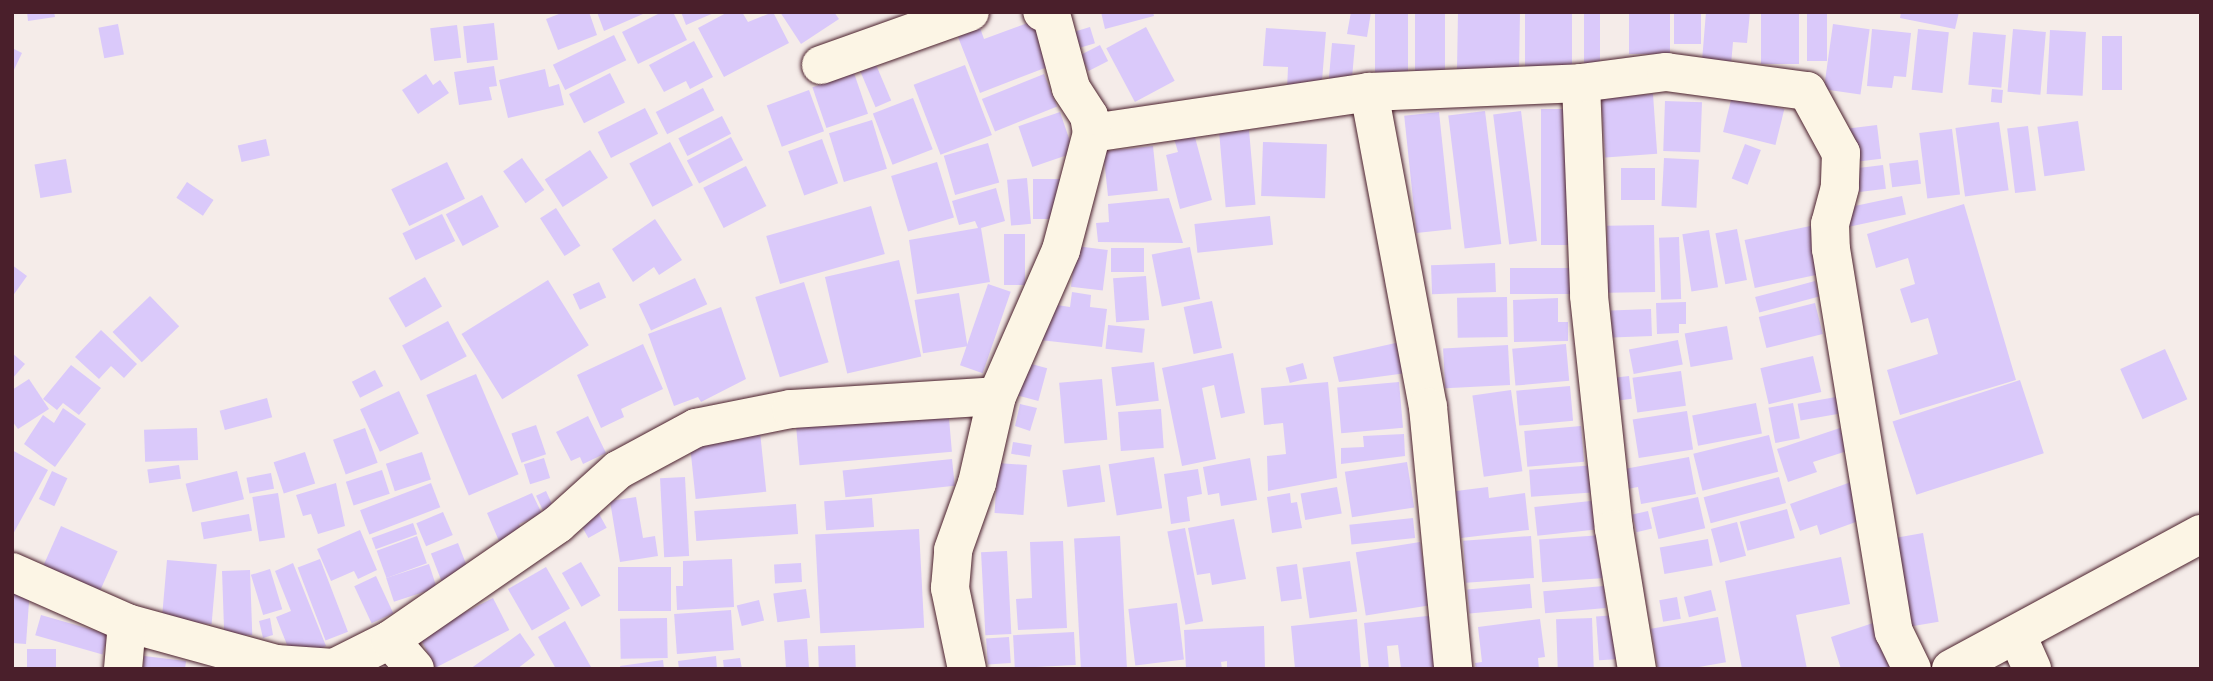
<!DOCTYPE html>
<style>
body{margin:0}
#map{position:relative;width:2213px;height:681px;overflow:hidden;background:#f5ece9;font-family:"Architects Daughter",sans-serif}
div>[style]{position:absolute}
[style*='--x']{left:calc(var(--x)*1px);top:calc(var(--y)*1px);width:calc(var(--w)*1px);rotate:calc(var(--a)*1deg)}
.building>*{inset:0;background:#dac9fa;transform-origin:0 0}
.roads{filter:drop-shadow(0 0 2px #4a1f2b) drop-shadow(0 0 2px #4a1f2b)}
.minor>*{height:38px;margin:-19px;padding:0 19px;transform-origin:19px;border-radius:19px;background:#fcf5e5}
span{translate:-50% -50%;white-space:nowrap;text-align:center;line-height:1.15;-webkit-text-stroke:6px #fcf5e5;paint-order:stroke}
.frame{position:absolute;inset:0;border:14px solid #4a1f2b;pointer-events:none}
</style>
<div id="map">
<div class="building">
<i style="clip-path:polygon(27px 12px,54px 12px,55px 17px,28px 21px)"></i>
<i style="clip-path:polygon(564px 12px,589px 12px,597px 35px,558px 50px,546px 19px)"></i>
<i style="clip-path:polygon(597px 12px,642px 12px,643px 14px,604px 31px)"></i>
<i style="clip-path:polygon(662px 12px,673px 12px,687px 40px,638px 64px,622px 32px)"></i>
<i style="clip-path:polygon(681px 12px,716px 12px,686px 25px)"></i>
<i style="clip-path:polygon(728px 12px,742px 12px,748px 22px,773px 12px,789px 43px,724px 77px,698px 28px)"></i>
<i style="clip-path:polygon(780px 12px,834px 12px,839px 19px,801px 44px)"></i>
<i style="clip-path:polygon(1101px 12px,1153px 12px,1154px 16px,1105px 29px)"></i>
<i style="clip-path:polygon(1351px 12px,1371px 12px,1367px 37px,1347px 34px)"></i>
<i style="left:1375px;top:12px;width:33px;height:70px"></i>
<i style="left:1415px;top:12px;width:30px;height:67px"></i>
<i style="left:1458px;top:12px;width:62px;height:66px;rotate:1deg"></i>
<i style="left:1525px;top:12px;width:47px;height:58px"></i>
<i style="left:1584px;top:12px;width:16px;height:62px"></i>
<i style="left:1629px;top:12px;width:41px;height:42px"></i>
<i style="left:1674px;top:12px;width:27px;height:32px"></i>
<i style="clip-path:polygon(1706px 12px,1750px 12px,1747px 43px,1733px 42px,1730px 76px,1701px 73px)"></i>
<i style="left:1761px;top:12px;width:38px;height:52px"></i>
<i style="left:1807px;top:12px;width:20px;height:49px"></i>
<i style="clip-path:polygon(1901px 12px,1959px 12px,1955px 29px,1900px 18px)"></i>
<i style="clip-path:polygon(1033px 21px,1050px 66px,980px 93px,958px 37px,980px 28px,984px 39px)"></i>
<i style="left:494px;top:23px;width:37px;height:31px;rotate:84deg"></i>
<i style="left:118px;top:24px;width:31px;height:20px;rotate:79deg"></i>
<i style="left:1833px;top:24px;width:37px;height:66px;rotate:8deg"></i>
<i style="left:457px;top:25px;width:33px;height:27px;rotate:83deg"></i>
<i style="left:1090px;top:27px;width:17px;height:19px;rotate:73deg"></i>
<i style="left:1146px;top:27px;width:61px;height:45px;rotate:62deg"></i>
<i style="clip-path:polygon(1266px 28px,1326px 32px,1321px 93px,1287px 91px,1288px 67px,1263px 66px)"></i>
<i style="clip-path:polygon(1872px 29px,1911px 33px,1906px 77px,1894px 76px,1892px 88px,1867px 86px)"></i>
<i style="left:1918px;top:29px;width:31px;height:61px;rotate:6deg"></i>
<i style="left:2013px;top:29px;width:33px;height:63px;rotate:5deg"></i>
<i style="left:2050px;top:30px;width:36px;height:64px;rotate:3deg"></i>
<i style="left:1973px;top:32px;width:33px;height:53px;rotate:5deg"></i>
<i style="left:614px;top:35px;width:28px;height:68px;rotate:64deg"></i>
<i style="left:2102px;top:36px;width:20px;height:54px"></i>
<i style="clip-path:polygon(694px 41px,713px 77px,690px 89px,686px 81px,664px 92px,649px 65px)"></i>
<i style="left:1332px;top:43px;width:23px;height:41px;rotate:5deg"></i>
<i style="left:1100px;top:45px;width:18px;height:22px;rotate:63deg"></i>
<i style="clip-path:polygon(12px 48px,22px 53px,12px 74px)"></i>
<i style="left:874px;top:60px;width:44px;height:17px;rotate:67deg"></i>
<i style="left:965px;top:65px;width:75px;height:55px;rotate:69deg"></i>
<i style="clip-path:polygon(494px 66px,497px 86px,489px 87px,492px 100px,459px 105px,454px 72px)"></i>
<i style="clip-path:polygon(545px 69px,549px 87px,559px 84px,564px 105px,508px 118px,499px 80px)"></i>
<i style="left:610px;top:73px;width:33px;height:46px;rotate:63deg"></i>
<i style="left:854px;top:73px;width:43px;height:44px;rotate:71deg"></i>
<i style="clip-path:polygon(426px 74px,433px 85px,440px 80px,449px 93px,418px 114px,402px 90px)"></i>
<i style="left:1044px;top:74px;width:35px;height:67px;rotate:68deg"></i>
<i style="left:703px;top:88px;width:25px;height:53px;rotate:63deg"></i>
<i style="left:1992px;top:89px;width:11px;height:13px;rotate:5deg"></i>
<i style="left:809px;top:90px;width:44px;height:45px;rotate:70deg"></i>
<i style="left:1653px;top:94px;width:60px;height:52px;rotate:86deg"></i>
<i style="left:1732px;top:96px;width:54px;height:37px;rotate:14deg"></i>
<i style="left:913px;top:98px;width:55px;height:43px;rotate:69deg"></i>
<i style="left:1665px;top:101px;width:37px;height:50px;rotate:2deg"></i>
<i style="left:645px;top:108px;width:29px;height:53px;rotate:63deg"></i>
<i style="left:1541px;top:109px;width:28px;height:136px"></i>
<i style="left:1485px;top:111px;width:134px;height:37px;rotate:83deg"></i>
<i style="left:1521px;top:111px;width:131px;height:28px;rotate:83deg"></i>
<i style="left:1060px;top:112px;width:43px;height:44px;rotate:71deg"></i>
<i style="left:1439px;top:112px;width:118px;height:35px;rotate:84deg"></i>
<i style="left:722px;top:116px;width:20px;height:49px;rotate:63deg"></i>
<i style="left:872px;top:120px;width:51px;height:45px;rotate:73deg"></i>
<i style="left:2078px;top:121px;width:50px;height:41px;rotate:82deg"></i>
<i style="left:1999px;top:122px;width:69px;height:44px;rotate:82deg"></i>
<i style="left:1877px;top:125px;width:34px;height:35px;rotate:83deg"></i>
<i style="left:2028px;top:126px;width:65px;height:21px;rotate:83deg"></i>
<i style="left:1952px;top:129px;width:66px;height:33px;rotate:83deg"></i>
<i style="clip-path:polygon(1193px 130px,1212px 200px,1180px 209px,1166px 155px,1178px 152px,1173px 135px)"></i>
<i style="left:1249px;top:130px;width:75px;height:30px;rotate:85deg"></i>
<i style="left:731px;top:137px;width:26px;height:50px;rotate:62deg"></i>
<i style="left:266px;top:139px;width:17px;height:29px;rotate:77deg"></i>
<i style="left:822px;top:139px;width:47px;height:36px;rotate:70deg"></i>
<i style="left:670px;top:142px;width:49px;height:46px;rotate:62deg"></i>
<i style="left:1263px;top:142px;width:64px;height:54px;rotate:2deg"></i>
<i style="left:988px;top:143px;width:41px;height:46px;rotate:74deg"></i>
<i style="left:1745px;top:144px;width:17px;height:37px;rotate:21deg"></i>
<i style="left:1153px;top:146px;width:45px;height:50px;rotate:84deg"></i>
<i style="left:590px;top:150px;width:33px;height:54px;rotate:57deg"></i>
<i style="left:522px;top:158px;width:39px;height:23px;rotate:55deg"></i>
<i style="left:1664px;top:158px;width:35px;height:48px;rotate:3deg"></i>
<i style="left:66px;top:159px;width:34px;height:32px;rotate:80deg"></i>
<i style="left:1918px;top:160px;width:24px;height:29px;rotate:83deg"></i>
<i style="left:447px;top:162px;width:41px;height:62px;rotate:64deg"></i>
<i style="left:937px;top:162px;width:58px;height:48px;rotate:73deg"></i>
<i style="left:1883px;top:165px;width:24px;height:39px;rotate:83deg"></i>
<i style="left:746px;top:166px;width:45px;height:48px;rotate:63deg"></i>
<i style="left:1621px;top:168px;width:34px;height:32px"></i>
<i style="left:1027px;top:178px;width:46px;height:20px;rotate:85deg"></i>
<i style="left:1033px;top:179px;width:32px;height:40px"></i>
<i style="left:187px;top:182px;width:32px;height:19px;rotate:34deg"></i>
<i style="clip-path:polygon(996px 188px,1005px 221px,981px 228px,990px 282px,917px 294px,909px 240px,978px 228px,975px 221px,959px 225px,952px 201px)"></i>
<i style="left:482px;top:195px;width:36px;height:41px;rotate:62deg"></i>
<i style="left:1902px;top:196px;width:19px;height:58px;rotate:78deg"></i>
<i style="clip-path:polygon(1169px 198px,1183px 243px,1098px 242px,1096px 223px,1109px 222px,1108px 204px)"></i>
<i style="clip-path:polygon(1964px 204px,2016px 380px,1900px 415px,1887px 370px,1938px 354px,1928px 318px,1911px 323px,1900px 289px,1915px 284px,1908px 258px,1876px 268px,1867px 234px)"></i>
<i style="left:871px;top:206px;width:50px;height:109px;rotate:74deg"></i>
<i style="left:556px;top:208px;width:45px;height:19px;rotate:57deg"></i>
<i style="left:442px;top:214px;width:30px;height:44px;rotate:64deg"></i>
<i style="left:1270px;top:216px;width:29px;height:76px;rotate:84deg"></i>
<i style="clip-path:polygon(655px 219px,682px 260px,659px 275px,654px 267px,633px 282px,612px 249px)"></i>
<i style="left:1654px;top:225px;width:67px;height:47px;rotate:89deg"></i>
<i style="left:1815px;top:225px;width:49px;height:72px;rotate:78deg"></i>
<i style="left:1737px;top:229px;width:52px;height:22px;rotate:79deg"></i>
<i style="left:1709px;top:230px;width:58px;height:27px;rotate:81deg"></i>
<i style="left:1004px;top:234px;width:21px;height:51px"></i>
<i style="left:1679px;top:237px;width:62px;height:20px;rotate:88deg"></i>
<i style="left:1076px;top:246px;width:32px;height:41px;rotate:7deg"></i>
<i style="left:1190px;top:247px;width:53px;height:39px;rotate:79deg"></i>
<i style="left:1111px;top:248px;width:33px;height:24px"></i>
<i style="left:899px;top:260px;width:99px;height:76px;rotate:77deg"></i>
<i style="left:1495px;top:263px;width:29px;height:64px;rotate:88deg"></i>
<i style="clip-path:polygon(12px 265px,27px 276px,12px 297px)"></i>
<i style="left:1583px;top:268px;width:26px;height:73px;rotate:90deg"></i>
<i style="left:1146px;top:276px;width:44px;height:33px;rotate:86deg"></i>
<i style="left:425px;top:277px;width:34px;height:42px;rotate:60deg"></i>
<i style="left:695px;top:278px;width:29px;height:62px;rotate:65deg"></i>
<i style="left:548px;top:280px;width:77px;height:102px;rotate:58deg"></i>
<i style="left:1815px;top:281px;width:16px;height:62px;rotate:75deg"></i>
<i style="left:599px;top:282px;width:17px;height:29px;rotate:65deg"></i>
<i style="left:804px;top:282px;width:84px;height:51px;rotate:73deg"></i>
<i style="left:988px;top:284px;width:24px;height:86px;rotate:19deg"></i>
<i style="clip-path:polygon(1072px 292px,1091px 295px,1090px 307px,1107px 309px,1102px 347px,1040px 340px,1044px 303px,1070px 307px)"></i>
<i style="left:959px;top:293px;width:54px;height:45px;rotate:81deg"></i>
<i style="left:150px;top:296px;width:42px;height:52px;rotate:46deg"></i>
<i style="left:1507px;top:297px;width:40px;height:50px;rotate:89deg"></i>
<i style="clip-path:polygon(1558px 298px,1558px 322px,1568px 322px,1568px 341px,1514px 342px,1513px 300px)"></i>
<i style="left:1212px;top:301px;width:48px;height:29px;rotate:78deg"></i>
<i style="clip-path:polygon(1686px 302px,1686px 324px,1679px 324px,1679px 333px,1657px 334px,1656px 303px)"></i>
<i style="left:1815px;top:303px;width:32px;height:58px;rotate:76deg"></i>
<i style="clip-path:polygon(721px 307px,746px 379px,701px 402px,698px 397px,674px 406px,648px 334px)"></i>
<i style="left:1651px;top:309px;width:27px;height:40px;rotate:88deg"></i>
<i style="left:448px;top:321px;width:40px;height:52px;rotate:62deg"></i>
<i style="left:1108px;top:325px;width:37px;height:24px;rotate:6deg"></i>
<i style="left:1727px;top:326px;width:34px;height:43px;rotate:80deg"></i>
<i style="clip-path:polygon(101px 330px,137px 364px,124px 378px,111px 366px,99px 379px,75px 357px)"></i>
<i style="left:1678px;top:340px;width:25px;height:50px;rotate:79deg"></i>
<i style="clip-path:polygon(1400px 342px,1407px 373px,1339px 382px,1333px 357px)"></i>
<i style="clip-path:polygon(643px 344px,663px 389px,621px 409px,624px 417px,601px 428px,577px 375px)"></i>
<i style="left:1566px;top:344px;width:37px;height:54px;rotate:85deg"></i>
<i style="left:1508px;top:345px;width:40px;height:65px;rotate:87deg"></i>
<i style="left:2165px;top:349px;width:55px;height:49px;rotate:66deg"></i>
<i style="clip-path:polygon(12px 353px,25px 364px,12px 379px)"></i>
<i style="clip-path:polygon(1233px 353px,1245px 413px,1221px 418px,1214px 385px,1202px 388px,1216px 459px,1182px 466px,1162px 368px)"></i>
<i style="left:1813px;top:356px;width:37px;height:54px;rotate:77deg"></i>
<i style="left:1024px;top:362px;width:24px;height:34px;rotate:15deg"></i>
<i style="left:1154px;top:362px;width:39px;height:43px;rotate:83deg"></i>
<i style="left:1303px;top:363px;width:16px;height:18px;rotate:75deg"></i>
<i style="clip-path:polygon(71px 365px,101px 388px,79px 415px,63px 403px,57px 410px,43px 399px)"></i>
<i style="left:375px;top:370px;width:18px;height:26px;rotate:63deg"></i>
<i style="left:1681px;top:371px;width:35px;height:49px;rotate:82deg"></i>
<i style="left:476px;top:374px;width:109px;height:54px;rotate:67deg"></i>
<i style="left:1629px;top:376px;width:23px;height:17px;rotate:83deg"></i>
<i style="clip-path:polygon(29px 379px,49px 409px,18px 429px,12px 421px,12px 390px)"></i>
<i style="left:1102px;top:379px;width:61px;height:43px;rotate:85deg"></i>
<i style="left:2020px;top:380px;width:77px;height:134px;rotate:72deg"></i>
<i style="clip-path:polygon(1328px 382px,1337px 478px,1268px 491px,1267px 456px,1286px 454px,1283px 423px,1264px 425px,1261px 388px)"></i>
<i style="left:1399px;top:382px;width:46px;height:62px;rotate:85deg"></i>
<i style="left:1570px;top:386px;width:35px;height:54px;rotate:85deg"></i>
<i style="left:1511px;top:390px;width:82px;height:39px;rotate:82deg"></i>
<i style="left:399px;top:391px;width:47px;height:43px;rotate:65deg"></i>
<i style="left:1836px;top:397px;width:17px;height:39px;rotate:80deg"></i>
<i style="left:267px;top:398px;width:20px;height:49px;rotate:75deg"></i>
<i style="left:1756px;top:403px;width:31px;height:65px;rotate:79deg"></i>
<i style="left:1793px;top:403px;width:36px;height:25px;rotate:79deg"></i>
<i style="clip-path:polygon(1020px 404px,1037px 408px,1030px 431px,1015px 426px)"></i>
<i style="left:948px;top:407px;width:45px;height:153px;rotate:85deg"></i>
<i style="clip-path:polygon(63px 408px,86px 424px,55px 467px,24px 444px,43px 415px,54px 423px)"></i>
<i style="left:1161px;top:409px;width:39px;height:43px;rotate:86deg"></i>
<i style="left:1687px;top:411px;width:39px;height:55px;rotate:81deg"></i>
<i style="clip-path:polygon(588px 416px,606px 453px,583px 464px,580px 457px,571px 461px,556px 432px)"></i>
<i style="left:536px;top:425px;width:31px;height:26px;rotate:71deg"></i>
<i style="left:1581px;top:426px;width:36px;height:57px;rotate:85deg"></i>
<i style="left:197px;top:428px;width:32px;height:53px;rotate:88deg"></i>
<i style="left:365px;top:428px;width:37px;height:34px;rotate:70deg"></i>
<i style="clip-path:polygon(1840px 428px,1847px 451px,1813px 462px,1817px 472px,1788px 482px,1777px 449px)"></i>
<i style="left:760px;top:432px;width:60px;height:71px;rotate:84deg"></i>
<i style="clip-path:polygon(1404px 434px,1405px 456px,1341px 464px,1341px 448px,1364px 447px,1363px 436px)"></i>
<i style="left:1769px;top:435px;width:38px;height:78px;rotate:76deg"></i>
<i style="left:1013px;top:442px;width:19px;height:12px;rotate:9deg"></i>
<i style="clip-path:polygon(12px 450px,48px 470px,12px 536px)"></i>
<i style="left:305px;top:452px;width:33px;height:33px;rotate:72deg"></i>
<i style="left:422px;top:452px;width:29px;height:38px;rotate:72deg"></i>
<i style="left:1154px;top:457px;width:52px;height:46px;rotate:81deg"></i>
<i style="clip-path:polygon(1689px 457px,1696px 494px,1641px 504px,1638px 487px,1622px 490px,1619px 470px)"></i>
<i style="left:544px;top:458px;width:21px;height:21px;rotate:73deg"></i>
<i style="clip-path:polygon(1250px 458px,1257px 500px,1221px 506px,1219px 493px,1208px 495px,1203px 467px)"></i>
<i style="left:952px;top:459px;width:27px;height:110px;rotate:84deg"></i>
<i style="left:1407px;top:462px;width:46px;height:63px;rotate:81deg"></i>
<i style="left:998px;top:463px;width:29px;height:50px;rotate:4deg"></i>
<i style="left:179px;top:465px;width:14px;height:32px;rotate:82deg"></i>
<i style="left:1100px;top:465px;width:37px;height:38px;rotate:82deg"></i>
<i style="left:1597px;top:465px;width:27px;height:68px;rotate:86deg"></i>
<i style="clip-path:polygon(1198px 469px,1202px 494px,1187px 497px,1190px 521px,1171px 524px,1164px 474px)"></i>
<i style="left:382px;top:470px;width:25px;height:38px;rotate:72deg"></i>
<i style="left:52px;top:471px;width:17px;height:31px;rotate:25deg"></i>
<i style="left:237px;top:471px;width:29px;height:53px;rotate:76deg"></i>
<i style="left:271px;top:473px;width:16px;height:25px;rotate:79deg"></i>
<i style="left:685px;top:477px;width:79px;height:25px;rotate:87deg"></i>
<i style="left:1779px;top:477px;width:27px;height:78px;rotate:75deg"></i>
<i style="clip-path:polygon(1851px 482px,1864px 519px,1820px 535px,1817px 525px,1800px 531px,1790px 504px)"></i>
<i style="clip-path:polygon(336px 483px,345px 526px,318px 534px,311px 514px,303px 516px,296px 495px)"></i>
<i style="left:431px;top:483px;width:26px;height:76px;rotate:69deg"></i>
<i style="left:1337px;top:487px;width:27px;height:37px;rotate:80deg"></i>
<i style="clip-path:polygon(1488px 487px,1489px 498px,1525px 493px,1529px 530px,1461px 538px,1456px 491px)"></i>
<i style="left:546px;top:491px;width:17px;height:11px;rotate:65deg"></i>
<i style="left:278px;top:493px;width:45px;height:26px;rotate:81deg"></i>
<i style="clip-path:polygon(532px 493px,542px 514px,519px 524px,523px 532px,499px 541px,487px 513px)"></i>
<i style="clip-path:polygon(1290px 493px,1291px 503px,1297px 502px,1302px 528px,1272px 533px,1267px 497px)"></i>
<i style="clip-path:polygon(636px 497px,643px 538px,655px 536px,658px 556px,620px 562px,610px 501px)"></i>
<i style="left:1698px;top:497px;width:32px;height:48px;rotate:77deg"></i>
<i style="left:872px;top:498px;width:29px;height:48px;rotate:86deg"></i>
<i style="left:1600px;top:500px;width:29px;height:66px;rotate:84deg"></i>
<i style="left:796px;top:504px;width:30px;height:102px;rotate:86deg"></i>
<i style="left:1787px;top:509px;width:30px;height:49px;rotate:75deg"></i>
<i style="left:1648px;top:511px;width:18px;height:16px;rotate:77deg"></i>
<i style="left:443px;top:512px;width:25px;height:29px;rotate:67deg"></i>
<i style="left:598px;top:512px;width:18px;height:21px;rotate:61deg"></i>
<i style="left:249px;top:514px;width:17px;height:49px;rotate:80deg"></i>
<i style="left:1413px;top:518px;width:20px;height:64px;rotate:84deg"></i>
<i style="clip-path:polygon(1234px 519px,1246px 579px,1212px 585px,1210px 573px,1197px 575px,1188px 528px)"></i>
<i style="left:1737px;top:522px;width:35px;height:27px;rotate:75deg"></i>
<i style="left:413px;top:523px;width:12px;height:44px;rotate:70deg"></i>
<i style="left:61px;top:526px;width:62px;height:49px;rotate:24deg"></i>
<i style="left:1185px;top:528px;width:95px;height:18px;rotate:79deg"></i>
<i style="left:919px;top:529px;width:99px;height:104px;rotate:87deg"></i>
<i style="clip-path:polygon(360px 530px,377px 570px,358px 579px,354px 571px,331px 581px,317px 549px)"></i>
<i style="left:1923px;top:533px;width:90px;height:33px;rotate:80deg"></i>
<i style="left:1602px;top:535px;width:43px;height:63px;rotate:86deg"></i>
<i style="left:417px;top:536px;width:29px;height:43px;rotate:70deg"></i>
<i style="left:1120px;top:536px;width:133px;height:46px;rotate:87deg"></i>
<i style="left:1531px;top:536px;width:42px;height:68px;rotate:86deg"></i>
<i style="left:1708px;top:539px;width:27px;height:49px;rotate:80deg"></i>
<i style="clip-path:polygon(1063px 541px,1067px 628px,1018px 630px,1016px 599px,1032px 598px,1030px 542px)"></i>
<i style="left:1420px;top:542px;width:64px;height:65px;rotate:81deg"></i>
<i style="left:458px;top:543px;width:34px;height:29px;rotate:69deg"></i>
<i style="left:1007px;top:551px;width:83px;height:26px;rotate:87deg"></i>
<i style="clip-path:polygon(1841px 557px,1850px 604px,1796px 615px,1807px 669px,1742px 669px,1725px 581px)"></i>
<i style="left:320px;top:559px;width:78px;height:24px;rotate:69deg"></i>
<i style="clip-path:polygon(732px 559px,734px 607px,677px 610px,676px 586px,683px 586px,683px 561px)"></i>
<i style="left:167px;top:560px;width:50px;height:60px;rotate:5deg"></i>
<i style="left:1350px;top:561px;width:51px;height:48px;rotate:82deg"></i>
<i style="left:581px;top:562px;width:39px;height:22px;rotate:60deg"></i>
<i style="clip-path:polygon(293px 563px,326px 646px,293px 660px,276px 617px,291px 611px,275px 571px)"></i>
<i style="left:801px;top:563px;width:19px;height:27px;rotate:87deg"></i>
<i style="left:429px;top:564px;width:25px;height:45px;rotate:72deg"></i>
<i style="left:1297px;top:564px;width:35px;height:21px;rotate:82deg"></i>
<i style="left:546px;top:567px;width:48px;height:44px;rotate:60deg"></i>
<i style="left:671px;top:567px;width:44px;height:53px;rotate:90deg"></i>
<i style="left:270px;top:569px;width:42px;height:20px;rotate:73deg"></i>
<i style="left:250px;top:570px;width:65px;height:28px;rotate:88deg"></i>
<i style="left:376px;top:576px;width:41px;height:24px;rotate:65deg"></i>
<i style="left:1530px;top:584px;width:24px;height:63px;rotate:85deg"></i>
<i style="left:1604px;top:586px;width:22px;height:61px;rotate:85deg"></i>
<i style="clip-path:polygon(12px 587px,30px 588px,26px 644px,12px 643px)"></i>
<i style="left:806px;top:589px;width:29px;height:33px;rotate:82deg"></i>
<i style="left:1711px;top:590px;width:21px;height:28px;rotate:76deg"></i>
<i style="left:1677px;top:597px;width:22px;height:18px;rotate:80deg"></i>
<i style="left:493px;top:598px;width:36px;height:83px;rotate:63deg"></i>
<i style="left:759px;top:600px;width:21px;height:23px;rotate:76deg"></i>
<i style="left:1177px;top:603px;width:57px;height:49px;rotate:83deg"></i>
<i style="left:731px;top:610px;width:40px;height:57px;rotate:86deg"></i>
<i style="left:41px;top:615px;width:70px;height:21px;rotate:16deg"></i>
<i style="clip-path:polygon(1436px 615px,1441px 669px,1401px 669px,1398px 645px,1387px 646px,1389px 669px,1369px 669px,1364px 623px)"></i>
<i style="left:1617px;top:615px;width:44px;height:21px;rotate:86deg"></i>
<i style="left:1718px;top:617px;width:46px;height:68px;rotate:80deg"></i>
<i style="clip-path:polygon(270px 618px,273px 635px,263px 638px,259px 621px)"></i>
<i style="left:667px;top:618px;width:40px;height:47px;rotate:89deg"></i>
<i style="left:1592px;top:618px;width:51px;height:36px;rotate:88deg"></i>
<i style="clip-path:polygon(1357px 619px,1361px 669px,1295px 669px,1291px 626px)"></i>
<i style="clip-path:polygon(1540px 619px,1545px 657px,1538px 658px,1539px 669px,1476px 669px,1475px 663px,1482px 662px,1478px 627px)"></i>
<i style="clip-path:polygon(565px 621px,591px 667px,589px 669px,556px 669px,538px 637px)"></i>
<i style="clip-path:polygon(1879px 621px,1893px 669px,1841px 669px,1831px 637px)"></i>
<i style="clip-path:polygon(1264px 626px,1265px 669px,1227px 669px,1227px 661px,1221px 662px,1222px 669px,1186px 669px,1184px 630px)"></i>
<i style="left:1074px;top:632px;width:33px;height:61px;rotate:87deg"></i>
<i style="clip-path:polygon(520px 633px,535px 655px,517px 669px,470px 669px)"></i>
<i style="left:1009px;top:637px;width:26px;height:23px;rotate:86deg"></i>
<i style="left:807px;top:639px;width:30px;height:23px;rotate:86deg"></i>
<i style="left:855px;top:645px;width:24px;height:37px;rotate:88deg"></i>
<i style="left:27px;top:649px;width:29px;height:20px"></i>
<i style="clip-path:polygon(144px 656px,186px 661px,185px 669px,143px 669px)"></i>
<i style="clip-path:polygon(716px 656px,717px 669px,679px 669px,678px 661px)"></i>
<i style="clip-path:polygon(740px 658px,742px 669px,724px 669px,723px 660px)"></i>
<i style="clip-path:polygon(663px 660px,664px 669px,621px 669px,620px 666px)"></i>
</div>
<div class="roads">
<div class="minor">
<i style="--x:821;--y:65;--w:158;--a:-19.6"></i>
<i style="--x:1581;--y:83;--w:213;--a:87.8"></i>
<i style="--x:1589;--y:296;--w:234;--a:83.9"></i>
<i style="--x:1614;--y:529;--w:142;--a:80.7"></i>
<i style="--x:1369;--y:92;--w:320;--a:79.4"></i>
<i style="--x:1428;--y:407;--w:263;--a:84.5"></i>
<i style="--x:1092;--y:133;--w:280;--a:-8.4"></i>
<i style="--x:1369;--y:92;--w:212;--a:-2.4"></i>
<i style="--x:1581;--y:83;--w:86;--a:-7.4"></i>
<i style="--x:1666;--y:72;--w:142;--a:7.7"></i>
<i style="--x:1807;--y:91;--w:71;--a:61.3"></i>
<i style="--x:1841;--y:153;--w:34;--a:92"></i>
<i style="--x:1840;--y:187;--w:38;--a:105"></i>
<i style="--x:1830;--y:224;--w:25;--a:88"></i>
<i style="--x:1831;--y:249;--w:388;--a:80.7"></i>
<i style="--x:1894;--y:632;--w:41;--a:64.1"></i>
<i style="--x:12;--y:572;--w:126;--a:23.9"></i>
<i style="--x:127;--y:623;--w:155;--a:15.4"></i>
<i style="--x:276;--y:664;--w:58;--a:3.9"></i>
<i style="--x:334;--y:668;--w:63;--a:-26.6"></i>
<i style="--x:390;--y:640;--w:204;--a:-34.6"></i>
<i style="--x:558;--y:524;--w:81;--a:-42"></i>
<i style="--x:618;--y:470;--w:89;--a:-28.3"></i>
<i style="--x:696;--y:428;--w:97;--a:-11.3"></i>
<i style="--x:791;--y:409;--w:206;--a:-3.6"></i>
<i style="--x:2017;--y:635;--w:37;--a:66"></i>
<i style="--x:390;--y:640;--w:38;--a:49"></i>
<i style="--x:123;--y:669;--w:46;--a:-85"></i>
<i style="--x:967;--y:669;--w:83;--a:-101.9"></i>
<i style="--x:950;--y:588;--w:38;--a:-85"></i>
<i style="--x:953;--y:550;--w:71;--a:-70.3"></i>
<i style="--x:977;--y:483;--w:89;--a:-77.1"></i>
<i style="--x:997;--y:396;--w:159;--a:-66.3"></i>
<i style="--x:1061;--y:250;--w:121;--a:-75.2"></i>
<i style="--x:1092;--y:133;--w:17;--a:-100"></i>
<i style="--x:1089;--y:116;--w:33;--a:-123"></i>
<i style="--x:1071;--y:88;--w:77;--a:-105.1"></i>
<i style="--x:1051;--y:14;--w:9;--a:-167"></i>
<i style="--x:1951;--y:669;--w:284;--a:-28.4"></i>
</div>
</div>
<div class="frame"></div>
</div>
